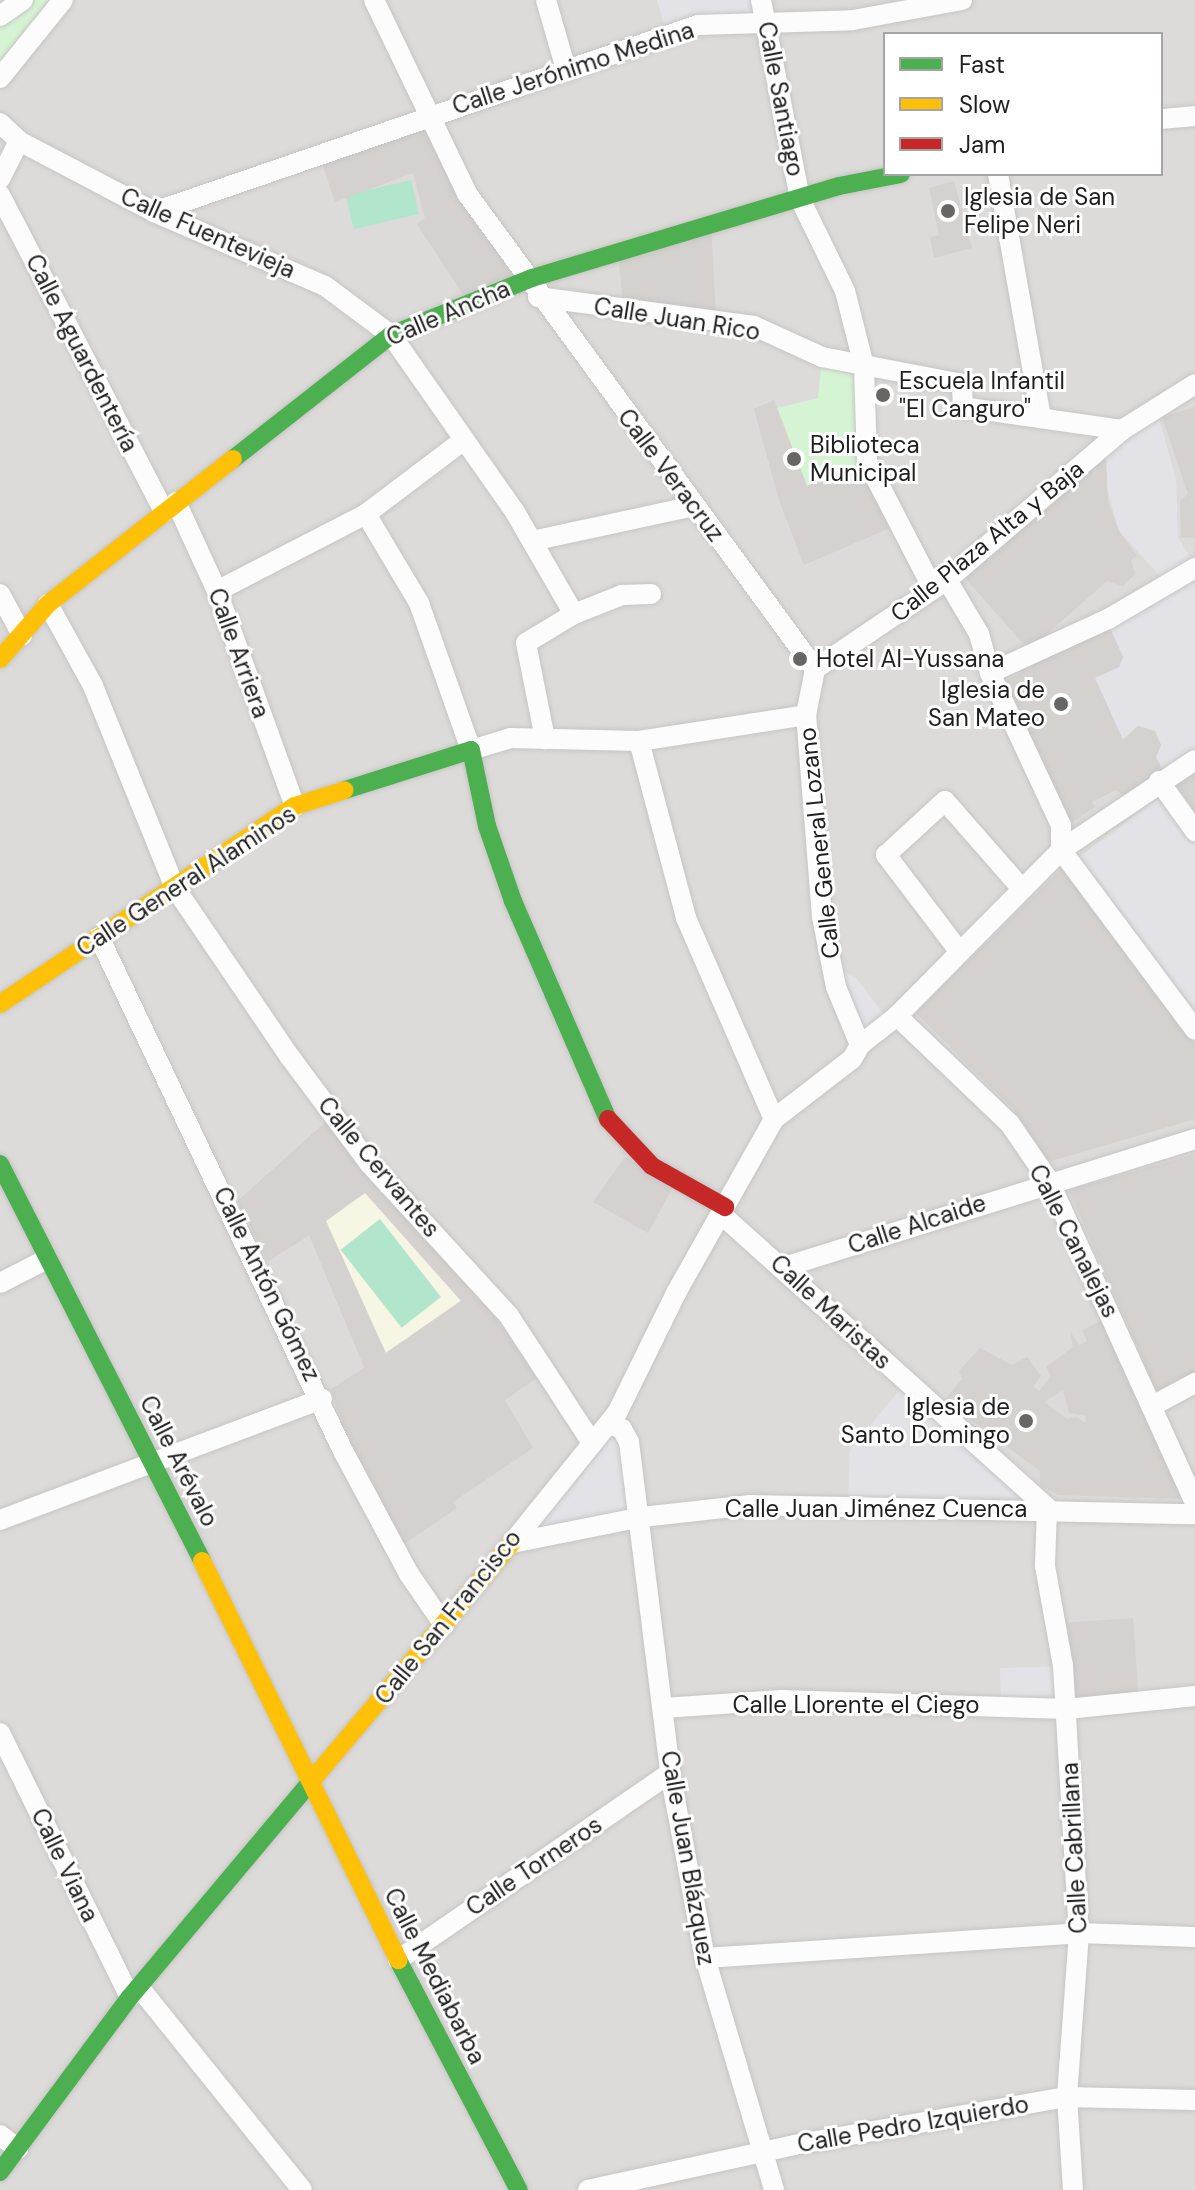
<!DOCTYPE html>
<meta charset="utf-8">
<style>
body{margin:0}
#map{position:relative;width:1195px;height:2190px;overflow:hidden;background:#edebe8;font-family:"DM Sans",sans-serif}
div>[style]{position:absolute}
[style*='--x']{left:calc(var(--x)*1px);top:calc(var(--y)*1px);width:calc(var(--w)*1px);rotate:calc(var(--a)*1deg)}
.residential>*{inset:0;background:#dcdbd9}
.education>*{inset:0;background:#f7f5e3}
.park>*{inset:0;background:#d5f4d3}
.pitch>*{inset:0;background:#b2e6cc;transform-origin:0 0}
.plaza>*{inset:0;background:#e2e2e7}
.building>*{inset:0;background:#d4d1cf;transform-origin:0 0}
.roads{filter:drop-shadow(0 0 2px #c6c5c4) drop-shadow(0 0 2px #c6c5c4)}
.street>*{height:20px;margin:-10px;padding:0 10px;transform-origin:10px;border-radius:10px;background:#fcfcfc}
.fast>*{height:18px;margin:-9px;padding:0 9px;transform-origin:9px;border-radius:9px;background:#4caf50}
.slow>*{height:18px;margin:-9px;padding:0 9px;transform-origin:9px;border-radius:9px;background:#ffc107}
.jam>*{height:18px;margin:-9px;padding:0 9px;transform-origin:9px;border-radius:9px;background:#c62828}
.dots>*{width:22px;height:22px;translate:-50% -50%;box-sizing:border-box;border:4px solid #fff;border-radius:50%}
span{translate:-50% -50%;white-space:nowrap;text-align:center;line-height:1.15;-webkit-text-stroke:6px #fff;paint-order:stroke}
.street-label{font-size:24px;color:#1f1f1f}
.poi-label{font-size:24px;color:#1f1f1f}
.left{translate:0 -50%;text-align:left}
.right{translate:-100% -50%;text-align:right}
.legend{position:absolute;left:883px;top:32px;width:280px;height:144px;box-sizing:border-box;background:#fff;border:2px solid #a5a5a5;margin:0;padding:10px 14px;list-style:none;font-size:24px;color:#1f1f1f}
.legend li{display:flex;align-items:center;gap:16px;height:40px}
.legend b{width:40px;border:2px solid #a5a5a5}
</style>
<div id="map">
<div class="residential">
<i style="clip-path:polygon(evenodd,0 0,1195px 0,1195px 2190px,0 2190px,0 0,885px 34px,1161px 34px,1161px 174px,885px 174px,885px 34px)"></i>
</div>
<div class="education">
<i style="clip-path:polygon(327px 1120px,476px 1290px,364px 1368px,309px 1236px,268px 1262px,237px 1201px)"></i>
</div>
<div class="park">
<i style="clip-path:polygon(23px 0,63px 0,0 78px,0 16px)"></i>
<i style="clip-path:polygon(822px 357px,864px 366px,867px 461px,807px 486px,777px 408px,818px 398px)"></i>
</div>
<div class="pitch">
<i style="left:411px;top:180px;width:35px;height:67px;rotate:77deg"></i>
<i style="left:380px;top:1219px;width:99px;height:50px;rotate:52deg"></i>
</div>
<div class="plaza">
<i style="clip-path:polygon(657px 0,761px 0,767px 22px,667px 35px)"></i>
<i style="clip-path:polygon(1159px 418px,1176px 479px,1178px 537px,1195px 565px,1195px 760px,1163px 771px,1156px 757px,1161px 745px,1155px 731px,1137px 726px,1123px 740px,1095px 678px,1119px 667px,1123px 657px,1110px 628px,1166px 583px,1119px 531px,1106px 486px,1106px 456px,1116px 435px)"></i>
<i style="clip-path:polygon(1173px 788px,1195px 819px,1195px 1044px,1062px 869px)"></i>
<i style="clip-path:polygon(843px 971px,856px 978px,890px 1022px,870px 1038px,845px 1011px)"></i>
<i style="clip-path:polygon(906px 1382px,1034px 1478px,1040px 1493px,1032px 1501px,848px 1501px,850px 1450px)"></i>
<i style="clip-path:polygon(619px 1433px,637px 1513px,524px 1534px,594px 1443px)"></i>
<i style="clip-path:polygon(1063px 1666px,1067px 1709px,1001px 1706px,1000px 1668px)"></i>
</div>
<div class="building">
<i style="clip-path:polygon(427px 117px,532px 278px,468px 302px,417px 224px,425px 218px,413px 173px,335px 202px,319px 154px)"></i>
<i style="clip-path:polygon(954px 181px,972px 248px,934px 258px,930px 237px,939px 235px,929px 188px)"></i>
<i style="clip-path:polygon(711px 225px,716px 316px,623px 302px,618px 253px)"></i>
<i style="clip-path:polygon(774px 400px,807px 486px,867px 461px,897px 525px,804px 565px,779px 500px,754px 409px)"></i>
<i style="clip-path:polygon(1195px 407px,1195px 538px,1181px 537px,1180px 501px,1188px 494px,1162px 417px)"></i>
<i style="clip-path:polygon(1106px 456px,1108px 502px,1119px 531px,1137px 556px,1131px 560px,1135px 574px,1123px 586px,1107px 581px,1029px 650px,965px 578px)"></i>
<i style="clip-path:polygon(1110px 628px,1123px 657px,1119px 667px,1095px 678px,1123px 740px,1138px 726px,1155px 731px,1161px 745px,1156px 757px,1163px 771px,1123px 795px,1116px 790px,1092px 802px,1095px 807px,1071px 823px,1005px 682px,1021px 673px,1018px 665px)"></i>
<i style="clip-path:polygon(1195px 763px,1195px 812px,1173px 778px)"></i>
<i style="clip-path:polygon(1062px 868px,1195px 1044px,1195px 1119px,1048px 1162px,1014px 1110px,916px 1013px)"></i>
<i style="clip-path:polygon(evenodd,327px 1120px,476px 1290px,537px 1378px,505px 1400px,533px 1448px,453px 1502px,457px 1508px,404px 1544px,348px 1445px,331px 1389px,364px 1368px,309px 1236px,268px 1262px,237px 1201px,327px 1120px,365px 1193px,461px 1301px,386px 1353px,326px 1221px,365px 1193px)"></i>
<i style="clip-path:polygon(1195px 1154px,1195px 1372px,1157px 1392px,1069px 1190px)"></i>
<i style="clip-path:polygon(625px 1157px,673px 1187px,648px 1233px,593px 1202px)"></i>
<i style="clip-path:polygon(evenodd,1105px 1319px,1187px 1499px,1058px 1495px,1040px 1485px,1040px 1471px,944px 1400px,962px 1379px,959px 1371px,980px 1348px,1012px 1365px,1027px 1357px,1041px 1376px,1033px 1387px,1039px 1391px,1051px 1376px,1046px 1367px,1073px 1347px,1070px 1331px,1079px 1345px,1087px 1341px,1082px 1330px,1105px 1319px,1063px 1390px,1069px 1413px,1086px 1416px,1085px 1423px,1077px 1417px,1067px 1419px,1044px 1402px,1063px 1390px)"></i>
<i style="left:1133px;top:1618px;width:75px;height:68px;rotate:86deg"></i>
</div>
<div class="roads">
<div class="street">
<i style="--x:374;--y:0;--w:216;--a:64.3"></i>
<i style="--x:468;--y:195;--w:587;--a:53.79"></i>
<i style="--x:546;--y:0;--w:69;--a:73.9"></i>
<i style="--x:761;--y:0;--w:203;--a:78.9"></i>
<i style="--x:800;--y:199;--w:102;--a:63.9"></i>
<i style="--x:845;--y:291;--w:77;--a:75.8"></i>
<i style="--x:864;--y:366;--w:95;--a:88.2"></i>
<i style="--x:867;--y:461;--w:135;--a:62.7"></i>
<i style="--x:929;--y:581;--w:18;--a:-3"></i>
<i style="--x:0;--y:16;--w:28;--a:-35"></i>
<i style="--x:0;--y:78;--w:100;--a:-51.1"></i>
<i style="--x:1161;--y:119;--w:34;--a:-5"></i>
<i style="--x:0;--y:123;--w:26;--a:43"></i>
<i style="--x:19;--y:141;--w:42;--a:116.6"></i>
<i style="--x:19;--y:141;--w:153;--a:27.7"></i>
<i style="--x:154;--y:212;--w:186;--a:23.4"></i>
<i style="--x:325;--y:286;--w:82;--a:36.6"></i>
<i style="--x:391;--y:335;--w:216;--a:55"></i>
<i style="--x:515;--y:512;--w:118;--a:60"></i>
<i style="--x:574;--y:614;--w:56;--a:148.9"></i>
<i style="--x:526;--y:643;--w:98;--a:78.8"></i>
<i style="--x:998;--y:174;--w:248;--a:80"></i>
<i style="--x:0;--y:195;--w:357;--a:62.6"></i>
<i style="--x:154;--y:212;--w:575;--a:-18.97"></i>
<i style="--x:698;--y:25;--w:155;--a:-1.8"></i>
<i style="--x:853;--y:20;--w:111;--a:-10.4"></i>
<i style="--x:538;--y:297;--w:218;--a:7.6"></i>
<i style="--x:754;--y:326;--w:75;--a:24.5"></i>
<i style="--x:822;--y:357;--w:143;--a:10.9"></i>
<i style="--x:962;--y:384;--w:23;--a:88"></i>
<i style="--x:963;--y:407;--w:161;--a:8.2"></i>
<i style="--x:176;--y:502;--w:98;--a:65.3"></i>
<i style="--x:217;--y:591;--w:229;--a:70.1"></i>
<i style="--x:366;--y:514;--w:104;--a:59.2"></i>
<i style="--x:419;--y:603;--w:156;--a:70.5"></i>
<i style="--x:471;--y:750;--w:42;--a:-16.7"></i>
<i style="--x:511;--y:738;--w:128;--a:1.3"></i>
<i style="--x:639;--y:741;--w:169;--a:-8.8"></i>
<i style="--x:532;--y:541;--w:166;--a:-12.2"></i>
<i style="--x:947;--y:580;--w:63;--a:59.3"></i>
<i style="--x:979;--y:634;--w:41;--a:74.2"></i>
<i style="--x:990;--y:673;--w:168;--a:65"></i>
<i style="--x:1061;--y:825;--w:25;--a:90"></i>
<i style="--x:217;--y:591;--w:168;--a:-27.3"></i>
<i style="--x:366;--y:514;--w:123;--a:-37.1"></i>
<i style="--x:0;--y:594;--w:47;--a:61.8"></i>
<i style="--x:48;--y:604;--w:94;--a:61.2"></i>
<i style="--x:93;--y:686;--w:218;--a:67.9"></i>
<i style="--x:175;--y:888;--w:204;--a:55.8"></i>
<i style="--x:290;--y:1057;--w:132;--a:53.3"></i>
<i style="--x:369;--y:1163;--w:207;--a:47.5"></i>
<i style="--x:509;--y:1316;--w:148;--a:56.8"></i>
<i style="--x:574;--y:614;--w:52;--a:-21.6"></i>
<i style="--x:622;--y:595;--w:29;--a:-2"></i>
<i style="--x:990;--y:673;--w:130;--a:-24.6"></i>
<i style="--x:1108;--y:619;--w:101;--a:-30.4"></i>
<i style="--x:639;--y:741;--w:183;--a:75.1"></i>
<i style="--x:686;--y:918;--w:219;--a:66.4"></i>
<i style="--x:1159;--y:781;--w:62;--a:54.2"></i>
<i style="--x:1061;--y:850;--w:224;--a:53.3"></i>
<i style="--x:99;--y:937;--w:569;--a:64.61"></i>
<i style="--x:343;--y:1451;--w:140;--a:61.8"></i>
<i style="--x:409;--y:1574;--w:62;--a:55.5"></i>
<i style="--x:959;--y:951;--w:121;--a:-127.2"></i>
<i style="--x:886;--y:855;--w:80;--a:-42.5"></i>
<i style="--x:945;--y:801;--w:117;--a:48.8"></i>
<i style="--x:897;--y:1016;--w:156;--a:43.7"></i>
<i style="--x:1010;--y:1124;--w:69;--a:55.6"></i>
<i style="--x:1049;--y:1181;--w:354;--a:65.6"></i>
<i style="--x:860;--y:1045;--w:63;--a:-112.5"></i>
<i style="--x:836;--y:987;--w:71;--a:-101.3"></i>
<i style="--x:822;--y:917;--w:203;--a:-94.5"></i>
<i style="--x:806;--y:715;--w:47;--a:-78.9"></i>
<i style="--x:815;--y:669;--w:159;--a:-34"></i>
<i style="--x:947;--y:580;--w:230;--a:-40.6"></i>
<i style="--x:1122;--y:430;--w:86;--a:-32.2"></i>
<i style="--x:721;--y:1214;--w:439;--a:42"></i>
<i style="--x:1047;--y:1508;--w:58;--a:92"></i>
<i style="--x:1045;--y:1566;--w:102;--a:79.8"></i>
<i style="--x:1063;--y:1666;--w:267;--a:86.6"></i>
<i style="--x:1079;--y:1933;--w:164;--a:94.2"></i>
<i style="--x:1067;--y:2097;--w:93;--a:86.3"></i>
<i style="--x:784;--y:1267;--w:430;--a:-17.3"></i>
<i style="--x:0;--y:1283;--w:53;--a:-27.1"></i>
<i style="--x:1154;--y:1405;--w:47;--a:-28.2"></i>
<i style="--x:609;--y:1424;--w:14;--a:21"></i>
<i style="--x:622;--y:1429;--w:15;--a:62"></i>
<i style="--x:629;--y:1442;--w:334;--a:82.9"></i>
<i style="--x:670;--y:1773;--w:188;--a:79.3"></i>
<i style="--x:705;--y:1958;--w:242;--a:73.4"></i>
<i style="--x:0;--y:1520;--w:344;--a:-20.6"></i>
<i style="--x:512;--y:1543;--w:167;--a:-51.1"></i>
<i style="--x:617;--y:1413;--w:134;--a:-63.8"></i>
<i style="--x:676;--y:1293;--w:200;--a:-60.6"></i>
<i style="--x:774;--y:1119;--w:98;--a:-37.6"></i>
<i style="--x:852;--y:1059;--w:16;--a:-60"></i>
<i style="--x:860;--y:1045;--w:47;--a:-38.1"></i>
<i style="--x:897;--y:1016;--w:233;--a:-45.3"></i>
<i style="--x:1061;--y:850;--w:161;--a:-33.9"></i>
<i style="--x:512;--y:1543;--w:133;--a:-11.3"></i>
<i style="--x:642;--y:1517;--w:109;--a:-6.3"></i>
<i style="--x:750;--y:1505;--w:445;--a:1.2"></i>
<i style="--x:663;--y:1708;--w:118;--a:-3.9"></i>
<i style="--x:781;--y:1700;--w:286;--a:1.8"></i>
<i style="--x:1067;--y:1709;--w:129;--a:-5.8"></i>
<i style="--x:0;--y:1733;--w:294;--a:63.8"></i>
<i style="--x:705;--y:1958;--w:375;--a:-3.8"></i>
<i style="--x:1079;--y:1933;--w:116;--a:2"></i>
<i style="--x:398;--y:1960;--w:330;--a:-34.5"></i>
<i style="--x:139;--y:1987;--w:260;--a:51.2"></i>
<i style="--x:0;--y:2135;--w:23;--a:38"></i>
<i style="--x:588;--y:2190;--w:211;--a:-12.3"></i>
<i style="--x:794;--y:2145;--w:277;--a:-10"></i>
<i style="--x:1067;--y:2097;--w:128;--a:1.3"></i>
</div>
<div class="fast">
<i style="--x:233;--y:459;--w:201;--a:-38.1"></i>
<i style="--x:391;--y:335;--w:152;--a:-22"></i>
<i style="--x:532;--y:278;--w:320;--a:-16.7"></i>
<i style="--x:839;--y:186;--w:63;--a:-11"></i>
<i style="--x:345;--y:790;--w:132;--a:-17.6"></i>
<i style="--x:471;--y:750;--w:78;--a:78.1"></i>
<i style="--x:487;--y:826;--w:79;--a:70.9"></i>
<i style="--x:513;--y:901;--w:238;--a:66.5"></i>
<i style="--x:0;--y:1164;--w:445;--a:63"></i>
<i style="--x:398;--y:1960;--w:260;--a:62.3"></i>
<i style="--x:0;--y:2172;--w:218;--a:-53.4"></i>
<i style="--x:130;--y:1997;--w:285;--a:-50"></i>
</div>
<div class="slow">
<i style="--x:0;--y:659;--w:73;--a:-48.9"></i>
<i style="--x:48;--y:604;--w:235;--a:-38.1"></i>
<i style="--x:0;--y:1004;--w:355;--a:-33.9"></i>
<i style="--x:295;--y:806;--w:52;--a:-17.7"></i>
<i style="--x:202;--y:1561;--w:445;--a:63.8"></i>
<i style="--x:313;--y:1779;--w:309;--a:-49.9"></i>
</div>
<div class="jam">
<i style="--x:608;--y:1119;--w:64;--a:46.9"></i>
<i style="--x:652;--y:1166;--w:84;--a:29.3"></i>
</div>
</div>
<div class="dots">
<i style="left:948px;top:211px;background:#676665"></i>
<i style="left:883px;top:395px;background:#676665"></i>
<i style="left:794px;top:459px;background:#676665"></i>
<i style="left:800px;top:659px;background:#676665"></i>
<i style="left:1061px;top:704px;background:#676665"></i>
<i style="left:1026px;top:1421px;background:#676665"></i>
</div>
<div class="street-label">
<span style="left:573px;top:68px;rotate:-18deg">Calle Jerónimo Medina</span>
<span style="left:781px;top:99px;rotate:79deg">Calle Santiago</span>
<span style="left:208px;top:233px;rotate:24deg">Calle Fuentevieja</span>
<span style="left:448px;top:313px;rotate:-23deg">Calle Ancha</span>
<span style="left:677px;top:319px;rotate:9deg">Calle Juan Rico</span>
<span style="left:82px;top:353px;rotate:63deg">Calle Aguardentería</span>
<span style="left:671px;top:475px;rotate:53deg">Calle Veracruz</span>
<span style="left:987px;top:541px;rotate:-39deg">Calle Plaza Alta y Baja</span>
<span style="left:239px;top:653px;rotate:70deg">Calle Arriera</span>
<span style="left:819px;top:843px;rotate:-96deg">Calle General Lozano</span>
<span style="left:186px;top:881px;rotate:-33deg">Calle General Alaminos</span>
<span style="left:379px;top:1167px;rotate:50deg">Calle Cervantes</span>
<span style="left:917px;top:1224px;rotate:-18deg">Calle Alcaide</span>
<span style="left:1074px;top:1241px;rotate:63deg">Calle Canalejas</span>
<span style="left:267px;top:1284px;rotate:64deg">Calle Antón Gómez</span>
<span style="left:831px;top:1312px;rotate:43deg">Calle Maristas</span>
<span style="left:179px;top:1461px;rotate:63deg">Calle Arévalo</span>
<span style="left:876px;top:1509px">Calle Juan Jiménez Cuenca</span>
<span style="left:448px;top:1617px;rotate:-51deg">Calle San Francisco</span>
<span style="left:856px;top:1705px">Calle Llorente el Ciego</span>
<span style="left:1074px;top:1848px;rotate:-93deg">Calle Cabrillana</span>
<span style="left:688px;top:1858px;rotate:80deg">Calle Juan Blázquez</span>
<span style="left:65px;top:1865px;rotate:64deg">Calle Viana</span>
<span style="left:534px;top:1866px;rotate:-34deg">Calle Torneros</span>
<span style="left:435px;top:1976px;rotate:63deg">Calle Mediabarba</span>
<span style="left:913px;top:2124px;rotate:-10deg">Calle Pedro Izquierdo</span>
</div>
<div class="poi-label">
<span class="left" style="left:964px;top:211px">Iglesia de San<br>Felipe Neri</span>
<span class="left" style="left:899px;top:395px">Escuela Infantil<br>"El Canguro"</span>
<span class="left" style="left:810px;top:459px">Biblioteca<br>Municipal</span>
<span class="left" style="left:816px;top:659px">Hotel Al-Yussana</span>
<span class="right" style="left:1045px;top:704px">Iglesia de<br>San Mateo</span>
<span class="right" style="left:1010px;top:1421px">Iglesia de<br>Santo Domingo</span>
</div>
<ul class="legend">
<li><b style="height:10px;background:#4caf50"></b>Fast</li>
<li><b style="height:10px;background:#ffc107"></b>Slow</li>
<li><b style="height:10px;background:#c62828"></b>Jam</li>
</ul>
</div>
